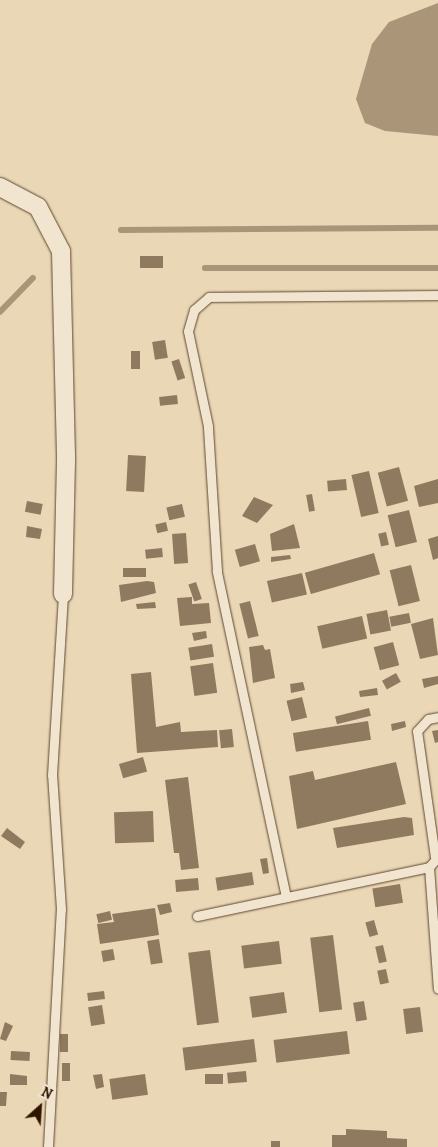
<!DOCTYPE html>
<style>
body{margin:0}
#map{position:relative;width:438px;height:1147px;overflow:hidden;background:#ead7b6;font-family:Alegreya,serif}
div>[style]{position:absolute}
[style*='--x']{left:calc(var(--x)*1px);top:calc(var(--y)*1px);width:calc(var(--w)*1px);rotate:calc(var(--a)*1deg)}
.water>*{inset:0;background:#aa9578}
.stream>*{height:5.5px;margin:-2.75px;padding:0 2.75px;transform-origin:2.75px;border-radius:2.75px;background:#aa9578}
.building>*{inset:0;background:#907a5f;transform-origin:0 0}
.roads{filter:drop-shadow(0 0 1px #5e462e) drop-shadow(0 0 1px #5e462e)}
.lane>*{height:9px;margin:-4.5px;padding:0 4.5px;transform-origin:4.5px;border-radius:4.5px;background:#f1e5d0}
.street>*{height:18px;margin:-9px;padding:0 9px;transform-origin:9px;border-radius:9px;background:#f1e5d0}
span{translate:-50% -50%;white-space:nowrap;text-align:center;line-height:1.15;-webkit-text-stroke:5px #f1e5d0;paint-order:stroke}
.north{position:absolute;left:15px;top:1082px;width:50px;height:50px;-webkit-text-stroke:4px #f1e5d0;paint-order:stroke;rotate:26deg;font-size:14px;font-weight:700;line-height:20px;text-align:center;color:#2f1500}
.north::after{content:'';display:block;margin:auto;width:18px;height:22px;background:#2f1500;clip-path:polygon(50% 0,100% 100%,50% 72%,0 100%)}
</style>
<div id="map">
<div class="water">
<i style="clip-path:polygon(438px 3px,438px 136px,385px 131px,365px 123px,356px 99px,372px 44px,389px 22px)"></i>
</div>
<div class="stream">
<i style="--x:121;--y:230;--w:317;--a:-0.4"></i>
<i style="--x:205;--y:268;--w:233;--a:0"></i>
<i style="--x:0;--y:312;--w:47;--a:-45.9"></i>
</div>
<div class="building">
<i style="left:163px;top:256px;width:12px;height:23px;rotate:90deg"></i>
<i style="left:165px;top:340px;width:18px;height:13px;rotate:81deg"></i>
<i style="left:131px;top:351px;width:9px;height:18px"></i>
<i style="left:179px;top:359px;width:20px;height:8px;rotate:72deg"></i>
<i style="left:177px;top:395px;width:9px;height:18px;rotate:84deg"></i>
<i style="left:128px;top:455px;width:18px;height:36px;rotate:3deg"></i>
<i style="left:399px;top:467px;width:35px;height:22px;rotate:75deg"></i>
<i style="left:369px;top:471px;width:43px;height:18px;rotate:77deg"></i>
<i style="left:346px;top:479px;width:11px;height:19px;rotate:85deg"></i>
<i style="clip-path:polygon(438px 479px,438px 503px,419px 507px,414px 486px)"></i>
<i style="left:312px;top:494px;width:17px;height:6px;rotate:80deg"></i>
<i style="clip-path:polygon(254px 497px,273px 505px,257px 523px,242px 516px)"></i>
<i style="left:27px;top:501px;width:16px;height:11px;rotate:11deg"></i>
<i style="left:182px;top:504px;width:13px;height:16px;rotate:77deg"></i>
<i style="left:409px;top:510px;width:33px;height:22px;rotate:76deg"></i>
<i style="left:166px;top:522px;width:9px;height:11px;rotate:77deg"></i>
<i style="clip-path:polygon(294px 524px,300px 548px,272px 551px,270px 534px)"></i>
<i style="clip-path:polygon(27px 526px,42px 529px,40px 539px,26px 537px)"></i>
<i style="left:386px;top:532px;width:13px;height:8px;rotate:77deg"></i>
<i style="left:186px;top:533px;width:30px;height:14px;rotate:86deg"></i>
<i style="clip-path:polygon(438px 536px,438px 558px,433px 560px,428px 539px)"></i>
<i style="left:255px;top:544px;width:18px;height:21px;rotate:74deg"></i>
<i style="left:162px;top:548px;width:9px;height:17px;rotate:84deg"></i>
<i style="left:374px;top:553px;width:22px;height:72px;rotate:74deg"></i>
<i style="clip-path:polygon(290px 555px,291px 559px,271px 562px,271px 557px)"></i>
<i style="left:411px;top:565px;width:37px;height:22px;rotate:76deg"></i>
<i style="left:146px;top:568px;width:9px;height:23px;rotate:90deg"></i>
<i style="left:302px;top:573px;width:22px;height:36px;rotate:77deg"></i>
<i style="clip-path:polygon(147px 581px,154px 582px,156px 593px,121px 602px,119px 585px)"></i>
<i style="left:196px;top:582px;width:18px;height:8px;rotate:71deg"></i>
<i style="clip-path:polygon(192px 597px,192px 604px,209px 603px,211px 623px,180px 626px,177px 598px)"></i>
<i style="left:250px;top:601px;width:36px;height:11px;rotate:76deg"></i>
<i style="clip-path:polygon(155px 602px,156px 608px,137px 609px,136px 604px)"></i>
<i style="left:387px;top:610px;width:21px;height:21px;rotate:79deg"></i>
<i style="left:409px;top:613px;width:10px;height:20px;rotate:79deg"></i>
<i style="left:362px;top:616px;width:23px;height:46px;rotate:77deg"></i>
<i style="clip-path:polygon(433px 618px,438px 655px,420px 659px,411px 624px)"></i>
<i style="clip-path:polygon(206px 631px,207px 638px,194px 641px,192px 633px)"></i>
<i style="left:393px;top:642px;width:24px;height:20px;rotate:75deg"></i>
<i style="left:212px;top:644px;width:13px;height:24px;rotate:81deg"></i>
<i style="clip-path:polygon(263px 645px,265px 650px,270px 649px,275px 678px,253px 683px,249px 647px)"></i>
<i style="left:213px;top:663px;width:30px;height:23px;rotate:82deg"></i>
<i style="clip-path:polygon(151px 672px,156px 727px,180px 722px,181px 732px,217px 730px,218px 747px,137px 753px,131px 674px)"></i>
<i style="left:396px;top:673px;width:10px;height:16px;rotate:61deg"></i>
<i style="clip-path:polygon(438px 676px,438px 684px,424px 688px,422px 679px)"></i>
<i style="clip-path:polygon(303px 682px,305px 690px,291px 693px,290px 684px)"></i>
<i style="clip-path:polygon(377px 688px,378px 695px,360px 697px,359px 691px)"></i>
<i style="left:302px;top:697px;width:21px;height:16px;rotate:76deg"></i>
<i style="left:369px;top:708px;width:8px;height:35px;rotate:76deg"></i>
<i style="left:368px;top:721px;width:19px;height:76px;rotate:81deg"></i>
<i style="clip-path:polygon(405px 721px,406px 727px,392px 731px,391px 724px)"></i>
<i style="left:232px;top:729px;width:18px;height:13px;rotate:84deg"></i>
<i style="clip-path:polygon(438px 730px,438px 742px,435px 743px,432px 731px)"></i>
<i style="left:143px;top:757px;width:15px;height:25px;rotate:74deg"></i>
<i style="clip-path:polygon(396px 762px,406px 804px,297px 829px,289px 776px,313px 771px,315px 780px)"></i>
<i style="clip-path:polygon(188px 777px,199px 868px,181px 870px,179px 853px,174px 853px,165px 780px)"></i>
<i style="left:153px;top:811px;width:31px;height:39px;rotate:88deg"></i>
<i style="clip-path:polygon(404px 817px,412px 818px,414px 835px,337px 848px,333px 828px)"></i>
<i style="clip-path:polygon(7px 828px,25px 842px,20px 849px,1px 836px)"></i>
<i style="clip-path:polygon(267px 858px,269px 873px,263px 874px,260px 859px)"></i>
<i style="left:252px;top:872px;width:13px;height:37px;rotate:81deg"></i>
<i style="left:198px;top:878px;width:12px;height:23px;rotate:85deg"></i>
<i style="left:400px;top:884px;width:19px;height:28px;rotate:81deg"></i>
<i style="clip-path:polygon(170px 903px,172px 912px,160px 915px,157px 905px)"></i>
<i style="clip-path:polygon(155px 908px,159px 935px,100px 944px,97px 924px,114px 922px,112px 914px)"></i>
<i style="left:110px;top:911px;width:9px;height:14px;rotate:77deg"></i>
<i style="left:374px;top:920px;width:15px;height:9px;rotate:74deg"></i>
<i style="left:333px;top:935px;width:75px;height:23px;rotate:83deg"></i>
<i style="left:159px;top:939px;width:24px;height:12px;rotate:81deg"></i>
<i style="left:279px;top:941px;width:23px;height:38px;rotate:83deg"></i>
<i style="left:383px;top:945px;width:17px;height:8px;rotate:77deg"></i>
<i style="left:113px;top:949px;width:11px;height:12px;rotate:80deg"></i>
<i style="left:210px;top:950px;width:73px;height:22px;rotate:83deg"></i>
<i style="left:386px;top:969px;width:14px;height:9px;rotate:78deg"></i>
<i style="left:104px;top:991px;width:8px;height:17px;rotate:83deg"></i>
<i style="left:284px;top:992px;width:21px;height:35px;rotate:82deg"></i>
<i style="left:364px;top:1001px;width:19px;height:11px;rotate:81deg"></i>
<i style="left:102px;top:1005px;width:19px;height:14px;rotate:81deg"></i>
<i style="left:420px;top:1007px;width:25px;height:17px;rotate:83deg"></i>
<i style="clip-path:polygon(5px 1022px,13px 1026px,6px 1041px,0 1039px)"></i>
<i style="left:347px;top:1031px;width:23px;height:74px;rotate:83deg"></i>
<i style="left:60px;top:1034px;width:8px;height:18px"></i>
<i style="left:254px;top:1039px;width:23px;height:72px;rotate:83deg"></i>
<i style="left:11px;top:1051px;width:19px;height:9px;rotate:3deg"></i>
<i style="left:62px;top:1063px;width:8px;height:18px"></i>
<i style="left:246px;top:1071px;width:11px;height:19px;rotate:85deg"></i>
<i style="clip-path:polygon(10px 1074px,27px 1076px,27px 1085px,10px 1085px)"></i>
<i style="clip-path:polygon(102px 1074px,104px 1087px,96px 1089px,93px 1075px)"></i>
<i style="left:145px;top:1074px;width:21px;height:36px;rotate:82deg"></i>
<i style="left:223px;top:1074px;width:10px;height:18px;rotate:90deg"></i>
<i style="clip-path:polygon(0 1092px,7px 1092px,6px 1106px,0 1106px)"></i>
<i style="clip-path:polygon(346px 1129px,387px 1131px,387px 1138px,407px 1139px,407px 1147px,332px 1147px,332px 1135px,346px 1135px)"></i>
<i style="left:271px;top:1141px;width:9px;height:6px"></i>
</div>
<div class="roads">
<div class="lane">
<i style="--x:435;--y:857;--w:127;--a:-98.1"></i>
<i style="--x:417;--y:731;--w:16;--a:-47"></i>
<i style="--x:428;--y:719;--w:10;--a:-11"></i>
<i style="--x:429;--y:867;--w:122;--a:85.8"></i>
<i style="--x:286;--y:897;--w:333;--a:-102"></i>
<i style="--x:217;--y:571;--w:145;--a:-93.6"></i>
<i style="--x:208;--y:426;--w:97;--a:-101.9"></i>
<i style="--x:188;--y:331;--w:22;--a:-74"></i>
<i style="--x:194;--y:310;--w:20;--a:-41"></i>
<i style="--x:209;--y:297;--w:229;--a:-0.5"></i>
<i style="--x:197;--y:916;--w:237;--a:-11.9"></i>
<i style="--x:429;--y:867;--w:13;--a:-48"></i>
<i style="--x:48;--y:1147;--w:238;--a:-86.9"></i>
<i style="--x:61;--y:909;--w:134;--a:-93.8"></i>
<i style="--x:52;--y:775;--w:181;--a:-86.5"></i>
</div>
<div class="street">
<i style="--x:0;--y:187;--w:43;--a:27.8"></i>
<i style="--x:38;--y:207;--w:50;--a:62.4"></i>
<i style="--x:61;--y:251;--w:210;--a:88.6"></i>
<i style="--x:66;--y:461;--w:133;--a:91.3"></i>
</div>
</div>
<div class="north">N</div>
</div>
